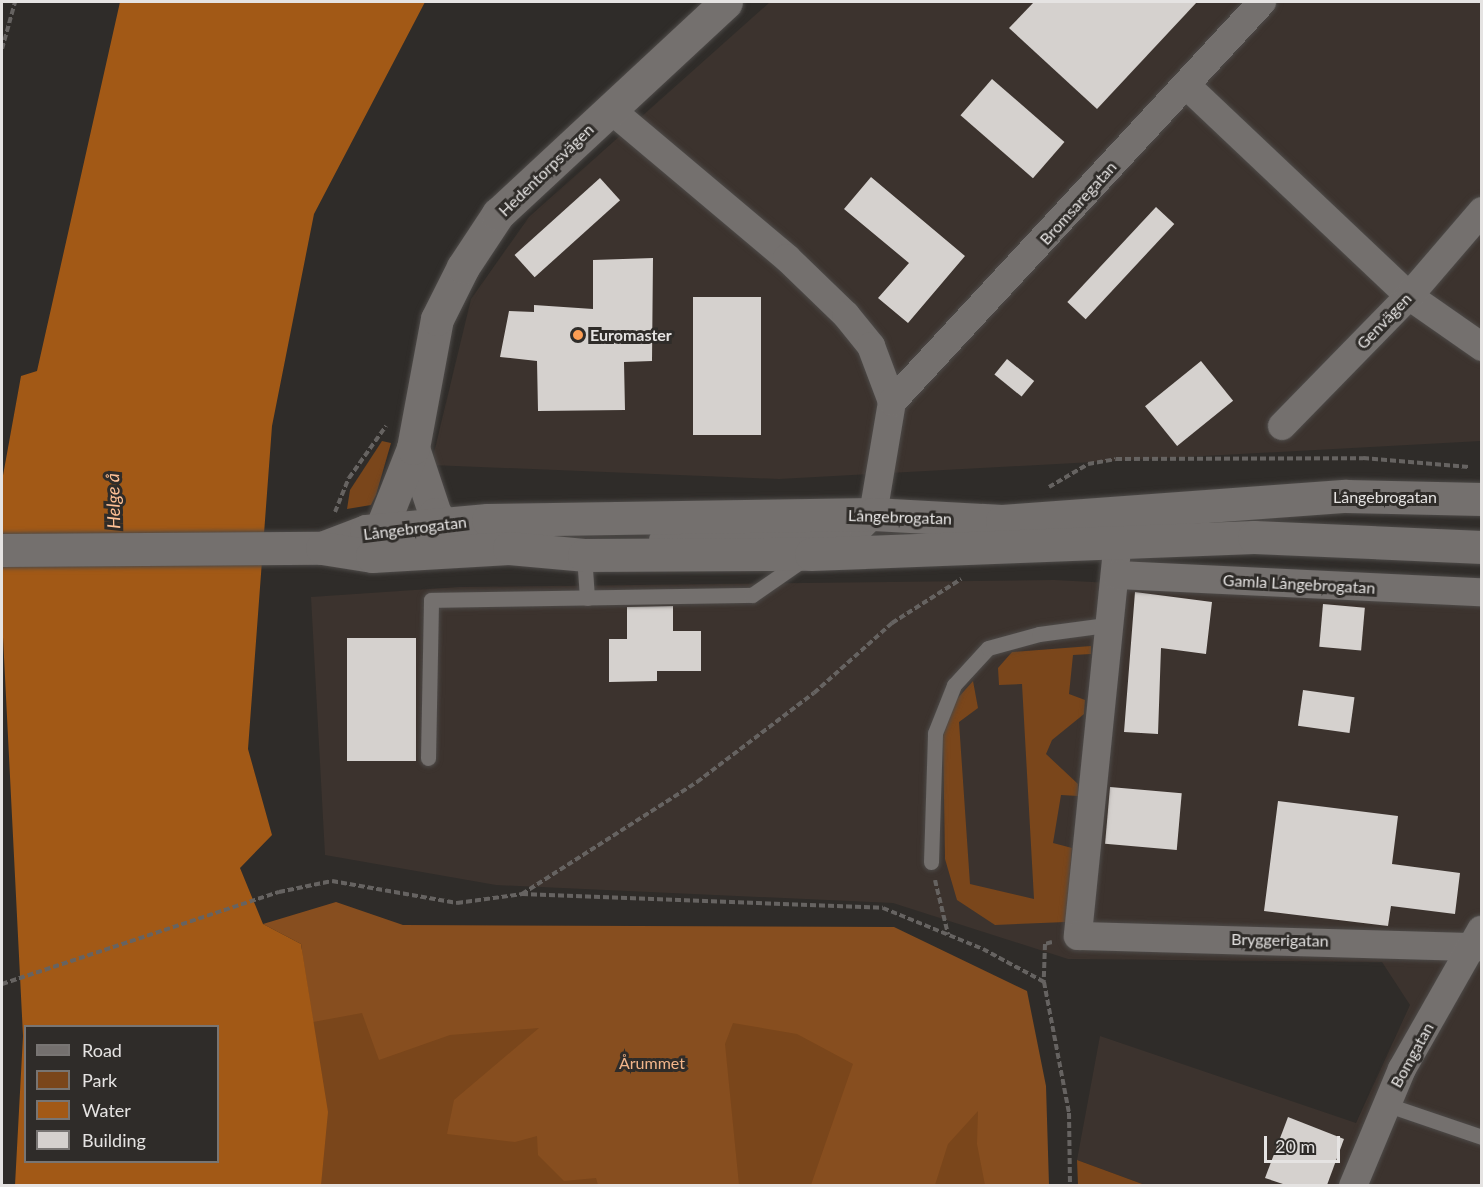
<!DOCTYPE html>
<meta charset="utf-8">
<style>
body{margin:0}
#map{position:relative;width:1483px;height:1187px;overflow:hidden;background:#2f2c29;font-family:Lato,sans-serif}
div>[style]{position:absolute}
[style*='--x']{left:calc(var(--x)*1px);top:calc(var(--y)*1px);width:calc(var(--w)*1px);rotate:calc(var(--a)*1deg)}
.built>*{inset:0;background:#3c332e}
.green>*{inset:0;background:#7a461b}
.forest>*{inset:0;background:#874e1f}
.water>*{inset:0;background:#a25916}
.building>*{inset:0;background:#d5d1ce;transform-origin:0 0}
.path>*{height:4px;margin-top:-2px;transform-origin:0;background:repeating-linear-gradient(90deg,#666361 0 6px,transparent 0 9px)}
.roads{filter:drop-shadow(0 0 2px #4d4a48) drop-shadow(0 0 2px #4d4a48)}
.service>*{height:15px;margin:-7.5px;padding:0 7.5px;transform-origin:7.5px;border-radius:7.5px;background:#74706e}
.minor>*{height:28px;margin:-14px;padding:0 14px;transform-origin:14px;border-radius:14px;background:#74706e}
.tertiary>*{height:33px;margin:-16.5px;padding:0 16.5px;transform-origin:16.5px;border-radius:16.5px;background:#74706e}
.secondary>*{height:33px;margin:-16.5px;padding:0 16.5px;transform-origin:16.5px;border-radius:16.5px;background:#74706e}
.dots>*{width:16px;height:16px;translate:-50% -50%;box-sizing:border-box;border:3px solid #2f2c29;border-radius:50%}
span{translate:-50% -50%;white-space:nowrap;text-align:center;line-height:1.15;-webkit-text-stroke:6px #2f2c29;paint-order:stroke}
.street-label{font-size:16px;color:#e5e3e2}
.poi-label{font-size:16px;color:#e5e3e2;font-weight:700}
.left{translate:0 -50%;text-align:left}
.park-label{font-size:16px;color:#f2b58a}
.water-label{font-size:18px;color:#ffc196;font-style:italic}
.frame{position:absolute;inset:0;border:3px solid #e5e3e2;pointer-events:none}
.legend{position:absolute;left:24px;top:1025px;width:195px;height:138px;box-sizing:border-box;background:#2f2c29;border:2px solid #787573;margin:0;padding:8px 10px;list-style:none;font-size:18px;color:#e5e3e2}
.legend li{display:flex;align-items:center;gap:12px;height:30px}
.legend b{width:30px;border:2px solid #787573}
.scale{position:absolute;left:1264px;top:1136px;width:76px;height:27px;box-sizing:border-box;border:3px solid #e5e3e2;border-top:0;padding-left:8px;font-size:18px;line-height:21px;white-space:nowrap;color:#e5e3e2;-webkit-text-stroke:4px #2f2c29;paint-order:stroke}
</style>
<div id="map">
<div class="built">
<i style="clip-path:polygon(770px 2px,1481px 2px,1481px 441px,779px 479px,431px 465px,471px 299px,529px 217px)"></i>
<i style="clip-path:polygon(1054px 580px,1481px 602px,1481px 1185px,1145px 1185px,1077px 1160px,1100px 1036px,1356px 1123px,1410px 1005px,1382px 962px,1068px 959px,893px 903px,496px 885px,325px 855px,311px 597px,459px 587px)"></i>
</div>
<div class="green">
<i style="clip-path:polygon(382px 441px,391px 443px,376px 495px,371px 505px,347px 509px,350px 490px)"></i>
<i style="clip-path:polygon(1091px 646px,1091px 654px,1073px 655px,1069px 694px,1085px 700px,1084px 714px,1052px 740px,1046px 754px,1078px 784px,1078px 796px,1061px 795px,1053px 843px,1072px 848px,1066px 922px,995px 925px,957px 900px,945px 859px,943px 736px,956px 700px,973px 681px,978px 708px,959px 722px,970px 884px,1034px 899px,1022px 684px,999px 685px,998px 668px,1012px 652px)"></i>
<i style="clip-path:polygon(304px 940px,947px 970px,1042px 1185px,262px 1186px)"></i>
<i style="clip-path:polygon(1077px 1160px,1145px 1185px,1078px 1185px)"></i>
</div>
<div class="forest">
<i style="clip-path:polygon(336px 902px,403px 925px,894px 927px,1027px 991px,1046px 1086px,1049px 1185px,985px 1185px,977px 1144px,978px 1111px,948px 1144px,935px 1185px,811px 1185px,853px 1064px,797px 1034px,733px 1023px,725px 1044px,739px 1185px,598px 1185px,596px 1178px,564px 1181px,538px 1155px,537px 1136px,515px 1142px,447px 1134px,454px 1100px,539px 1028px,450px 1035px,379px 1060px,362px 1013px,313px 1022px,301px 944px,263px 924px)"></i>
</div>
<div class="water">
<i style="clip-path:polygon(evenodd,120px 2px,425px 2px,314px 214px,272px 426px,248px 749px,272px 835px,240px 868px,263px 924px,301px 944px,328px 1112px,321px 1185px,15px 1185px,23px 1036px,2px 617px,2px 481px,21px 376px,37px 371px,120px 2px,26px 1026px,218px 1026px,218px 1162px,26px 1162px,26px 1026px)"></i>
</div>
<div class="building">
<i style="clip-path:polygon(1034px 2px,1197px 2px,1097px 109px,1009px 28px)"></i>
<i style="left:992px;top:79px;width:96px;height:48px;rotate:41deg"></i>
<i style="clip-path:polygon(871px 177px,965px 256px,908px 323px,878px 298px,909px 263px,844px 209px)"></i>
<i style="left:600px;top:178px;width:30px;height:115px;rotate:48deg"></i>
<i style="left:1156px;top:207px;width:25px;height:130px;rotate:43deg"></i>
<i style="clip-path:polygon(653px 258px,652px 361px,624px 362px,625px 410px,538px 411px,537px 361px,500px 357px,509px 311px,534px 312px,534px 305px,593px 309px,593px 260px)"></i>
<i style="left:693px;top:297px;width:68px;height:138px"></i>
<i style="left:1007px;top:359px;width:35px;height:20px;rotate:39deg"></i>
<i style="left:1201px;top:361px;width:51px;height:72px;rotate:51deg"></i>
<i style="clip-path:polygon(1135px 592px,1212px 602px,1206px 654px,1161px 648px,1158px 734px,1124px 732px)"></i>
<i style="left:1323px;top:604px;width:42px;height:43px;rotate:5deg"></i>
<i style="clip-path:polygon(673px 606px,673px 631px,701px 631px,701px 671px,657px 671px,657px 681px,609px 682px,609px 639px,627px 639px,627px 607px)"></i>
<i style="left:347px;top:638px;width:69px;height:123px"></i>
<i style="left:1303px;top:690px;width:52px;height:36px;rotate:8deg"></i>
<i style="left:1110px;top:787px;width:72px;height:57px;rotate:5deg"></i>
<i style="clip-path:polygon(1278px 801px,1398px 816px,1392px 864px,1460px 873px,1455px 914px,1391px 906px,1388px 926px,1264px 911px)"></i>
<i style="clip-path:polygon(1288px 1117px,1344px 1139px,1327px 1185px,1286px 1185px,1265px 1178px)"></i>
</div>
<div class="path">
<i style="--x:2;--y:49;--w:49;--a:-74.5"></i>
<i style="--x:1049;--y:487;--w:45;--a:-30.5"></i>
<i style="--x:1088;--y:464;--w:28;--a:-10"></i>
<i style="--x:1116;--y:459;--w:247;--a:-0.2"></i>
<i style="--x:1363;--y:458;--w:106;--a:4.9"></i>
<i style="--x:335;--y:512;--w:37;--a:-68"></i>
<i style="--x:349;--y:478;--w:64;--a:-54.6"></i>
<i style="--x:935;--y:880;--w:56;--a:76.5"></i>
<i style="--x:522;--y:894;--w:208;--a:-32.6"></i>
<i style="--x:697;--y:782;--w:147;--a:-37.3"></i>
<i style="--x:814;--y:693;--w:105;--a:-41.9"></i>
<i style="--x:892;--y:623;--w:82;--a:-32.5"></i>
<i style="--x:1052;--y:942;--w:7;--a:164"></i>
<i style="--x:1045;--y:944;--w:38;--a:92"></i>
<i style="--x:1044;--y:982;--w:133;--a:79.2"></i>
<i style="--x:1069;--y:1113;--w:73;--a:89.2"></i>
<i style="--x:2;--y:984;--w:292;--a:-18.4"></i>
<i style="--x:279;--y:892;--w:54;--a:-11.7"></i>
<i style="--x:332;--y:881;--w:127;--a:10"></i>
<i style="--x:457;--y:903;--w:66;--a:-7.9"></i>
<i style="--x:522;--y:894;--w:361;--a:2.2"></i>
<i style="--x:883;--y:908;--w:108;--a:22.3"></i>
<i style="--x:983;--y:949;--w:69;--a:28.4"></i>
</div>
<div class="roads">
<div class="service">
<i style="--x:584;--y:555;--w:43;--a:86"></i>
<i style="--x:428;--y:758;--w:158;--a:-88.9"></i>
<i style="--x:431;--y:600;--w:321;--a:-0.9"></i>
<i style="--x:752;--y:595;--w:63;--a:-34.7"></i>
<i style="--x:931;--y:862;--w:129;--a:-88.2"></i>
<i style="--x:935;--y:733;--w:52;--a:-68.4"></i>
<i style="--x:954;--y:685;--w:50;--a:-47.4"></i>
<i style="--x:988;--y:648;--w:53;--a:-15.4"></i>
<i style="--x:1039;--y:634;--w:75;--a:-7.7"></i>
<i style="--x:1385;--y:1104;--w:102;--a:18.8"></i>
</div>
<div class="minor">
<i style="--x:1186;--y:85;--w:307;--a:43.4"></i>
<i style="--x:1409;--y:296;--w:89;--a:34.9"></i>
<i style="--x:610;--y:109;--w:231;--a:40.1"></i>
<i style="--x:787;--y:258;--w:82;--a:44"></i>
<i style="--x:846;--y:315;--w:40;--a:51"></i>
<i style="--x:871;--y:346;--w:60;--a:69.4"></i>
<i style="--x:892;--y:402;--w:114;--a:99.6"></i>
<i style="--x:873;--y:514;--w:23;--a:135"></i>
<i style="--x:857;--y:530;--w:20;--a:165"></i>
<i style="--x:838;--y:535;--w:175;--a:178.4"></i>
<i style="--x:892;--y:402;--w:545;--a:-47.23"></i>
<i style="--x:1282;--y:426;--w:182;--a:-45.7"></i>
<i style="--x:1409;--y:296;--w:112;--a:-49.3"></i>
<i style="--x:1118;--y:540;--w:398;--a:95.8"></i>
<i style="--x:1078;--y:936;--w:404;--a:1.6"></i>
<i style="--x:1116;--y:575;--w:366;--a:2.7"></i>
<i style="--x:1353;--y:1186;--w:127;--a:-67.3"></i>
<i style="--x:1402;--y:1069;--w:160;--a:-60.4"></i>
</div>
<div class="tertiary">
<i style="--x:413;--y:448;--w:70;--a:71.6"></i>
<i style="--x:435;--y:514;--w:39;--a:48"></i>
<i style="--x:381;--y:529;--w:87;--a:-68.4"></i>
<i style="--x:413;--y:448;--w:131;--a:-79.5"></i>
<i style="--x:437;--y:319;--w:58;--a:-63.4"></i>
<i style="--x:463;--y:267;--w:64;--a:-56.6"></i>
<i style="--x:498;--y:214;--w:311;--a:-42.9"></i>
</div>
<div class="secondary">
<i style="--x:322;--y:548;--w:47;--a:-21.1"></i>
<i style="--x:366;--y:531;--w:122;--a:-5.2"></i>
<i style="--x:488;--y:520;--w:385;--a:-0.9"></i>
<i style="--x:873;--y:514;--w:129;--a:3.1"></i>
<i style="--x:1002;--y:521;--w:345;--a:-4.2"></i>
<i style="--x:1346;--y:496;--w:136;--a:1.3"></i>
<i style="--x:2;--y:550;--w:320;--a:-0.4"></i>
<i style="--x:322;--y:548;--w:51;--a:9.1"></i>
<i style="--x:372;--y:556;--w:137;--a:-3.3"></i>
<i style="--x:509;--y:548;--w:75;--a:5.3"></i>
<i style="--x:584;--y:555;--w:227;--a:-0.3"></i>
<i style="--x:811;--y:554;--w:443;--a:-2.2"></i>
<i style="--x:1254;--y:537;--w:228;--a:2.5"></i>
</div>
</div>
<div class="dots">
<i style="left:578px;top:335px;background:#fc9d53"></i>
</div>
<div class="street-label">
<span style="left:546px;top:170px;rotate:-44deg">Hedentorpsvägen</span>
<span style="left:1078px;top:203px;rotate:-48deg">Bromsaregatan</span>
<span style="left:1384px;top:321px;rotate:-46deg">Genvägen</span>
<span style="left:1385px;top:497px">Långebrogatan</span>
<span style="left:900px;top:517px;rotate:2deg">Långebrogatan</span>
<span style="left:415px;top:528px;rotate:-7deg">Långebrogatan</span>
<span style="left:1299px;top:584px;rotate:3deg">Gamla Långebrogatan</span>
<span style="left:1280px;top:940px;rotate:1deg">Bryggerigatan</span>
<span style="left:1412px;top:1055px;rotate:-61deg">Bomgatan</span>
</div>
<div class="poi-label">
<span class="left" style="left:590px;top:335px">Euromaster</span>
</div>
<div class="park-label">
<span style="left:652px;top:1063px">Årummet</span>
</div>
<div class="water-label">
<span style="left:113px;top:501px;rotate:-91deg">Helge å</span>
</div>
<div class="frame"></div>
<ul class="legend">
<li><b style="height:8px;background:#74706e"></b>Road</li>
<li><b style="height:16px;background:#7a461b"></b>Park</li>
<li><b style="height:16px;background:#a25916"></b>Water</li>
<li><b style="height:16px;background:#d5d1ce"></b>Building</li>
</ul>
<div class="scale">20 m</div>
</div>
